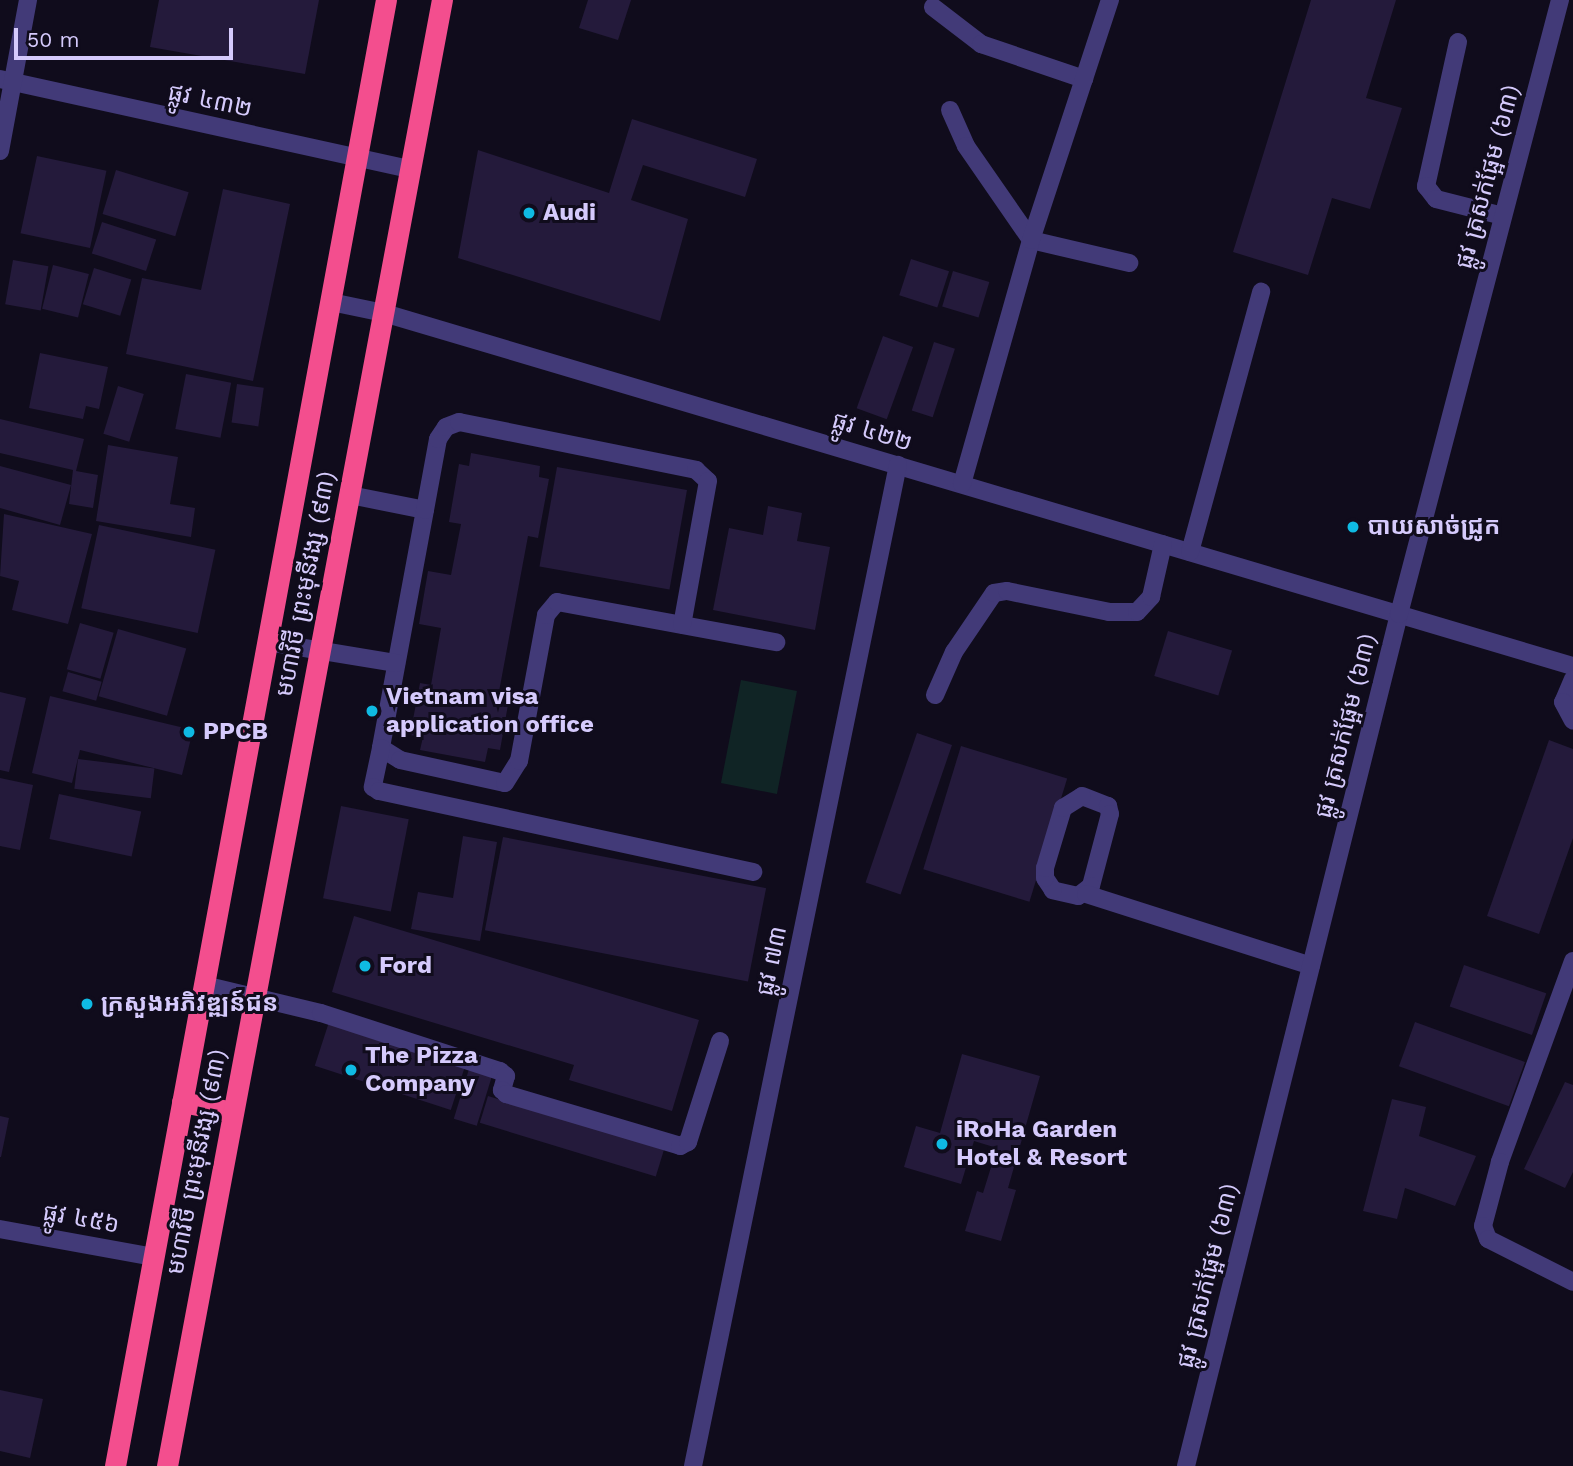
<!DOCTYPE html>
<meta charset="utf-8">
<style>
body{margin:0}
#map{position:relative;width:1573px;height:1466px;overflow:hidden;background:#100c1c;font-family:"Work Sans","Noto Sans Khmer",sans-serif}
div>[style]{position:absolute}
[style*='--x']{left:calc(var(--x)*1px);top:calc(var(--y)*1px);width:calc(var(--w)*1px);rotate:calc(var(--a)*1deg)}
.green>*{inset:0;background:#102425;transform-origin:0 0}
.building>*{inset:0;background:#241a3b;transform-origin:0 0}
.minor>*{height:18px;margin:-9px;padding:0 9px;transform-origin:9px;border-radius:9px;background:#423a78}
.highway>*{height:21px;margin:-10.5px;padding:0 10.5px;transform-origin:10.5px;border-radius:10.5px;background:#f34e8e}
.dots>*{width:19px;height:19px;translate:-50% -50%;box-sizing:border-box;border:4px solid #100c1c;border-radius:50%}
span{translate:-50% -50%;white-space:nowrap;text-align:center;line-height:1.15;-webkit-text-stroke:6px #100c1c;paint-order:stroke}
.street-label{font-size:24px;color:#d5cafc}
.poi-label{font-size:24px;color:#d5cafc;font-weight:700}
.left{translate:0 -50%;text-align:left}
.scale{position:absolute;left:14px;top:28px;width:219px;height:32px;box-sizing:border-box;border:4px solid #d5cafc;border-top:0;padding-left:9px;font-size:21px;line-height:24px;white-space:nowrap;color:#d5cafc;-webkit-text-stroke:5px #100c1c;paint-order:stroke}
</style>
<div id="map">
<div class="green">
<i style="left:741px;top:680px;width:57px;height:105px;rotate:11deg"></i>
</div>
<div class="building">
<i style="clip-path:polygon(159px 0,319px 0,305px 74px,150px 47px)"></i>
<i style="clip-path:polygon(588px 0,631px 0,618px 40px,579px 28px)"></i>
<i style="clip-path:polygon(1311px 0,1396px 0,1366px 98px,1402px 108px,1370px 209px,1332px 198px,1308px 275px,1233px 252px)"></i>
<i style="clip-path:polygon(632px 119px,757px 159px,745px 197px,643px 165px,631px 200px,688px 219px,660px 321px,458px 258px,478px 150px,609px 193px)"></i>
<i style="left:37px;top:156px;width:71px;height:79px;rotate:12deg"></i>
<i style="left:116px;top:170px;width:76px;height:46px;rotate:17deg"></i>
<i style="clip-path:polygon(223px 189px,290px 204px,253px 381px,126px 354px,142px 278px,201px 290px)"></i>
<i style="left:102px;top:222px;width:57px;height:33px;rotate:18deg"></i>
<i style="left:911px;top:259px;width:40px;height:38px;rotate:18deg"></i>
<i style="left:13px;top:260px;width:36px;height:45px;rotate:10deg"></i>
<i style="left:53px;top:265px;width:37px;height:45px;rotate:14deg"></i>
<i style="left:94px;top:268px;width:39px;height:38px;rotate:17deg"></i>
<i style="left:953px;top:271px;width:38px;height:37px;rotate:17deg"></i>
<i style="left:883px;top:336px;width:32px;height:77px;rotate:20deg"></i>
<i style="left:934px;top:342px;width:22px;height:72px;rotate:18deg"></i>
<i style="clip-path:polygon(40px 353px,108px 367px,99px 409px,86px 406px,83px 419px,29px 408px)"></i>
<i style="left:186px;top:374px;width:46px;height:56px;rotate:11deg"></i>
<i style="left:237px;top:384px;width:27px;height:39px;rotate:8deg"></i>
<i style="left:118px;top:386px;width:27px;height:50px;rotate:17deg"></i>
<i style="clip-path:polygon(0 419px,84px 439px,76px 471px,98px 475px,93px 508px,69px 504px,73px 470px,0 453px)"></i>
<i style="clip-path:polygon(108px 445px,178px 457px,170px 504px,195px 508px,191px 537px,96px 521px)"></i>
<i style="clip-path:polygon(471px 453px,540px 466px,539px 477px,549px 479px,538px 538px,528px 536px,498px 697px,509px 699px,500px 750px,488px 748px,485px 762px,420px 750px,423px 737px,410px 735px,420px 683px,431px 685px,441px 628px,419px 624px,428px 571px,451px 575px,461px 524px,449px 522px,459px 464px,469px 466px)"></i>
<i style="clip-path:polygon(0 466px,71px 485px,60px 525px,0 508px)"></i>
<i style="left:557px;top:467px;width:132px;height:101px;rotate:10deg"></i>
<i style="clip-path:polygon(768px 506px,802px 513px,797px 541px,830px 547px,815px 630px,713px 610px,729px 528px,763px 535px)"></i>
<i style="clip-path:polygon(4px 514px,92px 534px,68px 624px,12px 610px,19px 581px,0 576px)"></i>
<i style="left:99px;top:525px;width:119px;height:85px;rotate:12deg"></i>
<i style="left:80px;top:623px;width:35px;height:48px;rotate:16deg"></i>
<i style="left:118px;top:629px;width:71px;height:70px;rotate:16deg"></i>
<i style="left:1168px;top:631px;width:67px;height:47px;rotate:17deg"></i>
<i style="left:68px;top:672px;width:35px;height:20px;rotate:16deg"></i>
<i style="clip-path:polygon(0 692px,26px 698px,9px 772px,0 770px)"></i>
<i style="clip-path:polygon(50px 696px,193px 730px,182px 775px,80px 750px,72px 783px,32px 773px)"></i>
<i style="left:917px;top:733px;width:37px;height:158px;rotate:19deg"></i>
<i style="clip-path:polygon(1549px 740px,1573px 749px,1573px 838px,1539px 934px,1487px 916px)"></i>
<i style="left:961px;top:746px;width:111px;height:129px;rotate:17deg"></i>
<i style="left:78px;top:759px;width:77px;height:30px;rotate:7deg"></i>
<i style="clip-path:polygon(0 778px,33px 785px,20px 850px,0 846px)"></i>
<i style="left:59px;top:794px;width:84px;height:46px;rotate:12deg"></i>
<i style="left:341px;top:806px;width:69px;height:94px;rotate:11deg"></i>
<i style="clip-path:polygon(463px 836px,497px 842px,480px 941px,411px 929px,418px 892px,453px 898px)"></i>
<i style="left:503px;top:837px;width:268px;height:95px;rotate:11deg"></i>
<i style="clip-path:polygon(354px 916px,699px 1020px,672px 1111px,569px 1080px,574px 1065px,332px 992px)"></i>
<i style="left:1464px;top:965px;width:87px;height:44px;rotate:19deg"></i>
<i style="left:329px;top:1022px;width:143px;height:46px;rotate:18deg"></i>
<i style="left:1415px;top:1022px;width:117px;height:47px;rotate:20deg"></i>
<i style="clip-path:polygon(962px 1054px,1040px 1076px,1008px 1188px,1016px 1190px,1001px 1241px,965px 1231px,977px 1191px,983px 1193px,997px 1148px,974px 1141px,961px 1184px,904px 1167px,916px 1126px,940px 1133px)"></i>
<i style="left:469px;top:1069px;width:24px;height:52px;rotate:17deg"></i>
<i style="clip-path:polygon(1565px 1082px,1573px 1085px,1573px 1172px,1565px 1188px,1524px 1169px)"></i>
<i style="left:488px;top:1096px;width:184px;height:28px;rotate:17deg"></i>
<i style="clip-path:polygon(1392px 1099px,1426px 1107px,1419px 1136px,1476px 1156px,1455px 1206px,1405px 1188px,1397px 1219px,1363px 1211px)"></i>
<i style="clip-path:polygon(0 1116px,9px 1118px,1px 1157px,0 1157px)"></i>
<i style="clip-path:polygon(0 1390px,43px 1399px,30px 1458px,0 1451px)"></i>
</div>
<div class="minor">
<i style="--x:933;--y:7;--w:61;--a:37.6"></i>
<i style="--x:981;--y:44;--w:109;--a:18.8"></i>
<i style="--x:1458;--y:42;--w:148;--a:102.5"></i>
<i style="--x:1426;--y:186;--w:16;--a:52"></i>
<i style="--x:1436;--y:199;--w:69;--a:14.2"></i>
<i style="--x:0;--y:79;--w:419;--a:12.4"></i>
<i style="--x:950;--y:110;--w:39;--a:66"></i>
<i style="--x:966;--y:146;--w:114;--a:55.3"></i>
<i style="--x:1031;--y:240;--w:101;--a:13.2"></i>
<i style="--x:0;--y:151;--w:154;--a:-79.5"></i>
<i style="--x:331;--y:302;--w:54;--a:11.7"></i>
<i style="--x:384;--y:313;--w:1240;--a:16.54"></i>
<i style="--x:962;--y:484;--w:254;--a:-74.2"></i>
<i style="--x:1031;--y:240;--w:253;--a:-71.8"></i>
<i style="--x:350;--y:495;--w:76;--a:11.3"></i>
<i style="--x:425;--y:510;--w:242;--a:100.5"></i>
<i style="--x:381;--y:748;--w:22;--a:32"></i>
<i style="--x:400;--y:760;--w:107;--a:12.4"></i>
<i style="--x:505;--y:783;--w:26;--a:-58"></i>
<i style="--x:519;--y:761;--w:148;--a:-79.5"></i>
<i style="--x:546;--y:615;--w:17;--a:-50"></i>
<i style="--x:557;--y:602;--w:223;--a:10.4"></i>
<i style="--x:425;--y:510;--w:72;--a:-79.6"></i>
<i style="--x:438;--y:439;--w:14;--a:-56"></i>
<i style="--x:446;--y:427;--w:14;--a:-21"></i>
<i style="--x:459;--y:422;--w:242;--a:11.4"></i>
<i style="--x:696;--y:470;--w:16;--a:43"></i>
<i style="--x:708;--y:481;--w:146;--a:100.2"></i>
<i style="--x:1190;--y:552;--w:270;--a:-74.7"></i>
<i style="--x:268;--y:642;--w:130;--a:9.3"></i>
<i style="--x:1573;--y:679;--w:25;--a:113"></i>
<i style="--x:1563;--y:702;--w:21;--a:62"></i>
<i style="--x:935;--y:695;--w:47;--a:-66.2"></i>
<i style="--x:954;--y:652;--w:71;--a:-55.9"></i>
<i style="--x:994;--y:593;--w:13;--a:-9"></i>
<i style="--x:1007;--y:591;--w:104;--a:11.6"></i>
<i style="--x:1109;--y:612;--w:28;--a:0"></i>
<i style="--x:1137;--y:612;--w:21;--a:-47"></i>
<i style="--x:1151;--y:597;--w:54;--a:-77.2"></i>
<i style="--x:381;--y:748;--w:40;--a:102"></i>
<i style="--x:373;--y:787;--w:7;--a:34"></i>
<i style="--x:379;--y:791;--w:383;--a:12.2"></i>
<i style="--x:1082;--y:796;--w:28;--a:21"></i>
<i style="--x:1108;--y:806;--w:8;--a:76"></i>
<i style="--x:1110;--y:814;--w:74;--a:104.8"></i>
<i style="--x:1091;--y:886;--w:16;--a:142"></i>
<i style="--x:1078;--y:896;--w:26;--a:-167"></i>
<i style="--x:1053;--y:890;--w:14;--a:-124"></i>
<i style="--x:1045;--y:878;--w:10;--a:-90"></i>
<i style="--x:1045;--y:868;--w:63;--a:-73.3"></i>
<i style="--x:1063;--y:808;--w:22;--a:-32"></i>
<i style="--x:1086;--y:894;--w:236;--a:17.7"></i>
<i style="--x:1573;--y:961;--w:214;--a:110"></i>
<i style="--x:1500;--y:1162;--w:66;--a:104.9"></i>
<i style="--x:1483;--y:1226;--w:14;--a:69"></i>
<i style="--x:1488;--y:1239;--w:95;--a:26.8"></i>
<i style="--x:204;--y:985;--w:120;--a:13.5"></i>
<i style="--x:321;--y:1013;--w:188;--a:18"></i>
<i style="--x:500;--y:1071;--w:8;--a:40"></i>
<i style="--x:506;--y:1076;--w:15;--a:106"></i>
<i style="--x:502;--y:1090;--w:6;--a:45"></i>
<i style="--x:506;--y:1094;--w:182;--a:16.6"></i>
<i style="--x:680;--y:1146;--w:9;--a:-27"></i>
<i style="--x:688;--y:1142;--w:106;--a:-72.4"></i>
<i style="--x:0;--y:1229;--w:157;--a:10.3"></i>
<i style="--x:693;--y:1466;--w:1022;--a:-78.43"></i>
<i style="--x:1186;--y:1466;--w:878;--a:-75.96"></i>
<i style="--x:1399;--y:614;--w:635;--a:-75.31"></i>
</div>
<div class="highway">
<i style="--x:182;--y:1102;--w:52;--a:11.1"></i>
<i style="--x:115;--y:1466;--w:1491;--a:-79.53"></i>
<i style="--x:167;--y:1466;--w:1492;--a:-79.38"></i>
</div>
<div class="dots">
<i style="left:529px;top:213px;background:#0fbae3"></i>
<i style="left:1353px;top:527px;background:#0fbae3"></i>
<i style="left:372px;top:711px;background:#0fbae3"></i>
<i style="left:189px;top:732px;background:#0fbae3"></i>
<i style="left:365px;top:966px;background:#0fbae3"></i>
<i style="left:87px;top:1004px;background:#0fbae3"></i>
<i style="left:351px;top:1070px;background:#0fbae3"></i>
<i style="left:942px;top:1144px;background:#0fbae3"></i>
</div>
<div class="street-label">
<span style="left:210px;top:101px;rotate:12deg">ផ្លូវ ៤៣២</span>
<span style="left:1488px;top:177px;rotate:-75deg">ផ្លូវ ត្រសក់ផ្អែម (៦៣)</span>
<span style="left:872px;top:432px;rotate:17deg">ផ្លូវ ៤២២</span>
<span style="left:306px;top:584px;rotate:-79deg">មហាវិថី ព្រះមុនីវង្ស (៩៣)</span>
<span style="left:1346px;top:726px;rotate:-76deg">ផ្លូវ ត្រសក់ផ្អែម (៦៣)</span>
<span style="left:772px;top:961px;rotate:-78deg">ផ្លូវ ៧៣</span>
<span style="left:197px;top:1162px;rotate:-79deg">មហាវិថី ព្រះមុនីវង្ស (៩៣)</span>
<span style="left:81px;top:1219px;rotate:10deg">ផ្លូវ ៤៥៦</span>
<span style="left:1208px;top:1276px;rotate:-76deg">ផ្លូវ ត្រសក់ផ្អែម (៦៣)</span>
</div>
<div class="poi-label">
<span class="left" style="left:543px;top:213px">Audi</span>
<span class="left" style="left:1367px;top:527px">បាយសាច់ជ្រូក</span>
<span class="left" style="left:386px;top:711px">Vietnam visa<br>application office</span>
<span class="left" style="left:203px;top:732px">PPCB</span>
<span class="left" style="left:379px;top:966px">Ford</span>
<span class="left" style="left:101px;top:1004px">ក្រសួងអភិវឌ្ឍន៍ជន</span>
<span class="left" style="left:365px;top:1070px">The Pizza<br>Company</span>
<span class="left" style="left:956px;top:1144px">iRoHa Garden<br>Hotel &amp; Resort</span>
</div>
<div class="scale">50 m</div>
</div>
